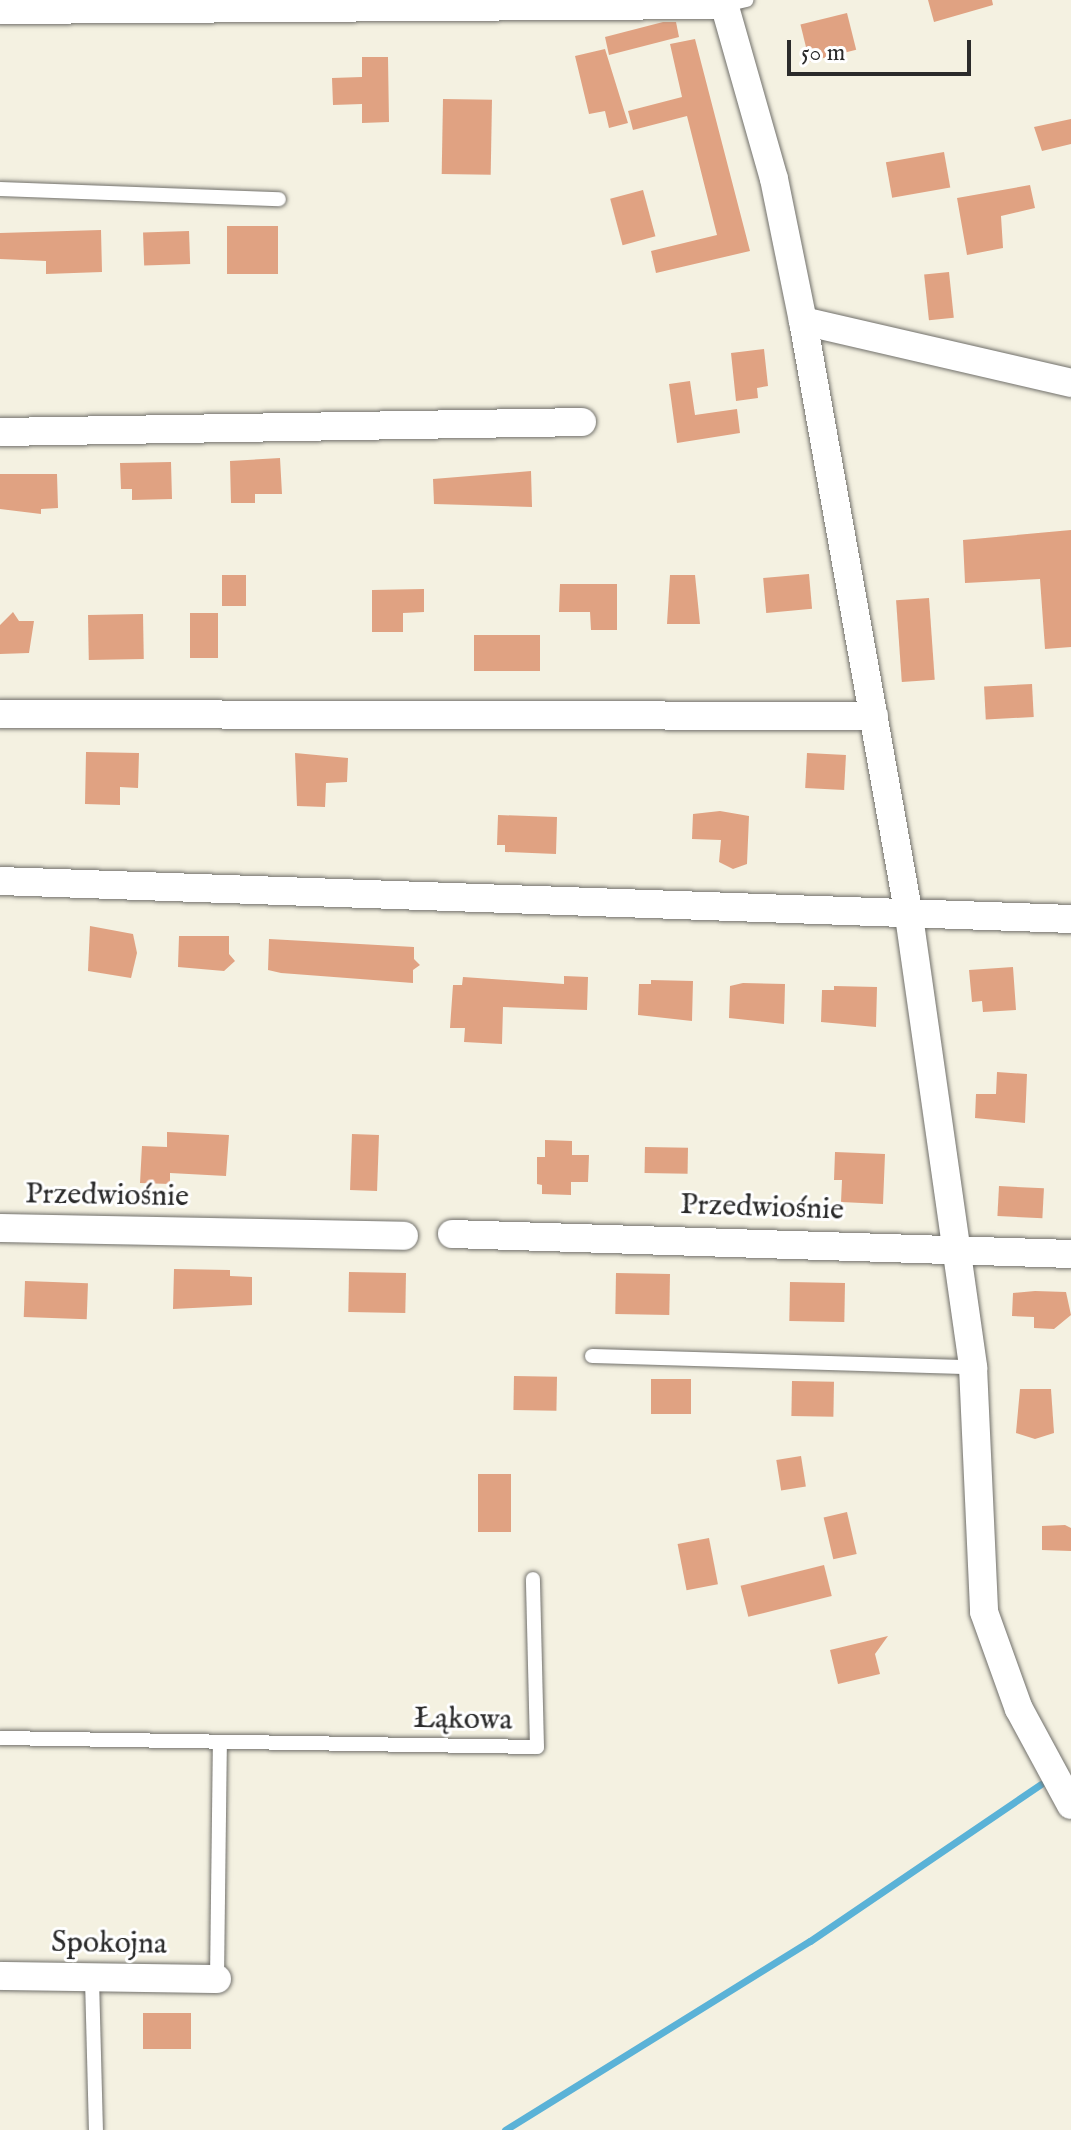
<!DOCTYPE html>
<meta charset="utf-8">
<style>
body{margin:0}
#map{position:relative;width:1071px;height:2130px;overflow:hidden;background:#f4f1e1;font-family:"IM FELL English",serif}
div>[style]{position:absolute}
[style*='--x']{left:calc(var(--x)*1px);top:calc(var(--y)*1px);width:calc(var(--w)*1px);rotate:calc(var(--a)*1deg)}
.stream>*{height:7px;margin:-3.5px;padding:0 3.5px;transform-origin:3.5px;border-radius:3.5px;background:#5ab2d7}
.building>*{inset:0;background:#e0a282;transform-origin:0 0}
.roads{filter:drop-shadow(0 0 2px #71706b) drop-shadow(0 0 2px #71706b)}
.service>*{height:14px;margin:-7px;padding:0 7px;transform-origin:7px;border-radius:7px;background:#fff}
.minor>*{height:28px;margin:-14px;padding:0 14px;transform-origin:14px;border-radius:14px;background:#fff}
span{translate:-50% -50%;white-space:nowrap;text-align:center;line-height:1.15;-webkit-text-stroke:6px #fff;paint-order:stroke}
.street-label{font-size:30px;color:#2b2b2b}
.scale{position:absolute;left:787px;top:40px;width:184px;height:36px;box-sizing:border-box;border:4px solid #2b2b2b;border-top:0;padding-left:10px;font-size:24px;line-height:28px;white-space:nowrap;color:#2b2b2b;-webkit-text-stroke:6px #fff;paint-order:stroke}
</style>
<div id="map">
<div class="stream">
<i style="--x:505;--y:2130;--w:359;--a:-31.8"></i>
<i style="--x:810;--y:1941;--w:279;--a:-34.2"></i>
</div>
<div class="building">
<i style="clip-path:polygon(928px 0,992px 0,993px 5px,934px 22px)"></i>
<i style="left:847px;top:13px;width:38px;height:48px;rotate:76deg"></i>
<i style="clip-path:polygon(663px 22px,676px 22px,679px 37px,609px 55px,605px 37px)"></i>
<i style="clip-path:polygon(695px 39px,750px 251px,656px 273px,651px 251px,717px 235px,687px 116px,633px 130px,628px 111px,682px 97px,670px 44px)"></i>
<i style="clip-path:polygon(605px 49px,628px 123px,609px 128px,605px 111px,589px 114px,575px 56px)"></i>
<i style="clip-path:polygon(362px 57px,388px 57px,389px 122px,362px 123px,362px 104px,333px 105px,332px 78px,362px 77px)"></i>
<i style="left:443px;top:99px;width:49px;height:75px;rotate:1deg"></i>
<i style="clip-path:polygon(1071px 119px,1071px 144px,1042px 151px,1034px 127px)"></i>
<i style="left:944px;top:152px;width:36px;height:59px;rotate:80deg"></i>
<i style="clip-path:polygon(1030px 185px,1035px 208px,1001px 216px,1003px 248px,967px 255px,957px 198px)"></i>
<i style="left:643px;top:190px;width:48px;height:34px;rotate:75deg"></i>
<i style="left:227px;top:226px;width:51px;height:48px"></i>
<i style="clip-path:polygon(101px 230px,102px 272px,46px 274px,46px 261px,0 259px,0 233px)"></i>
<i style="left:189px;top:231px;width:33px;height:46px;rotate:88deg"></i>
<i style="left:949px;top:272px;width:46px;height:25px;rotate:84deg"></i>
<i style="clip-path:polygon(764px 349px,768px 386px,757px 388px,758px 398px,736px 401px,731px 353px)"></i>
<i style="clip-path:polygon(690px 381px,695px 415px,737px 409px,740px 433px,677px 443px,669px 384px)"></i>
<i style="clip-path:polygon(280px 458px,282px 494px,255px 494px,255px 503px,231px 503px,230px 461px)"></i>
<i style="clip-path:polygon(171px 462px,172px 499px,132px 500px,132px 489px,121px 489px,120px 463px)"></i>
<i style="clip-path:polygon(531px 471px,532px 507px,434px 504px,433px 479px)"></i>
<i style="clip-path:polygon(0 474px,57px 474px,58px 508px,41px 509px,41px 514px,0 509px)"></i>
<i style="clip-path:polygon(1071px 530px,1071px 647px,1045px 649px,1040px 579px,965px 583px,963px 540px)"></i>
<i style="left:809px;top:574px;width:35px;height:46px;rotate:85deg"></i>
<i style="left:222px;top:575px;width:24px;height:31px"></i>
<i style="clip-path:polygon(670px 575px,695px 575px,700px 624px,667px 624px)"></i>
<i style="clip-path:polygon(560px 584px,617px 584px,617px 630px,591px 630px,590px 612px,559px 612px)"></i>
<i style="clip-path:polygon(424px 589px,424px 612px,403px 613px,403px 632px,372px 632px,372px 590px)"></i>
<i style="left:929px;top:598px;width:82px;height:33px;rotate:86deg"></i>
<i style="clip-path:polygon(13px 612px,19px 621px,34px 621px,29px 653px,0 654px,0 625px)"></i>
<i style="left:190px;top:613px;width:28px;height:45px"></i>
<i style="left:143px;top:614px;width:45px;height:55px;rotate:89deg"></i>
<i style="left:474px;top:635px;width:66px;height:36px"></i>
<i style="left:1032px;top:684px;width:33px;height:48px;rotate:87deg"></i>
<i style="clip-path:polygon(86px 752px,139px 753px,138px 788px,120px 787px,120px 805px,85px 804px)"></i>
<i style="clip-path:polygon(295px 753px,348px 758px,347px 782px,326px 783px,325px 807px,297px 806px)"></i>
<i style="left:807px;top:753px;width:39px;height:35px;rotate:3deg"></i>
<i style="clip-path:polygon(720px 811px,749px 816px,747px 864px,733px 869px,719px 862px,721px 840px,692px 839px,693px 814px)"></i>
<i style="clip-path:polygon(498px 815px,557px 817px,556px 854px,505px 852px,505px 845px,497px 845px)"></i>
<i style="clip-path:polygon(90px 926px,133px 934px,137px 953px,131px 978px,88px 971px)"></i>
<i style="clip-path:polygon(179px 936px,229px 936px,229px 954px,235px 961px,224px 971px,178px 967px)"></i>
<i style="clip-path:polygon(269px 939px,414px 947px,414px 959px,420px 965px,413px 970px,413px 983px,281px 973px,268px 970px)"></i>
<i style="clip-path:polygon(1013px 967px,1016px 1010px,983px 1012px,982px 1001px,972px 1002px,969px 970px)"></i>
<i style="clip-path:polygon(564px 976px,588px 977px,587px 1010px,503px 1007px,502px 1044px,464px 1042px,465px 1028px,450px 1028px,453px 985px,462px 985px,463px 977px,564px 984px)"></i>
<i style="clip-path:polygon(651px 980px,693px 981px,692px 1021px,638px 1015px,639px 984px,651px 984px)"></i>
<i style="clip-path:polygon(743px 983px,785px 984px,784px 1024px,729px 1018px,730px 986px)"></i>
<i style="clip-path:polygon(834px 986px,877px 987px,876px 1027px,821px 1022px,822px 990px,834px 990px)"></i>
<i style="clip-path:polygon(997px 1072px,1027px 1074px,1025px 1123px,975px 1118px,976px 1094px,996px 1094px)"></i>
<i style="clip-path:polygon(167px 1132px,229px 1135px,226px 1176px,170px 1173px,170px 1184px,140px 1183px,142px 1146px,167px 1147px)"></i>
<i style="left:352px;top:1134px;width:27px;height:56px;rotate:2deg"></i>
<i style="clip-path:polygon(545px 1140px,572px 1141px,572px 1155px,589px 1155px,588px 1182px,571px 1182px,571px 1195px,542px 1194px,542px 1185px,537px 1184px,537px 1157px,545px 1157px)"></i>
<i style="left:645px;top:1147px;width:43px;height:26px;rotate:1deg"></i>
<i style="clip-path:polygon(835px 1152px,885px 1154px,883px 1204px,841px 1202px,842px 1180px,834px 1180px)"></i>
<i style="left:999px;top:1186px;width:45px;height:30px;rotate:3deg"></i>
<i style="clip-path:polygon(174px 1269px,230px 1270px,230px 1276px,252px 1277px,252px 1305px,173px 1309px)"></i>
<i style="left:349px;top:1272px;width:57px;height:40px;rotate:1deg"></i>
<i style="left:616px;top:1273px;width:54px;height:41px;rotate:1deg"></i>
<i style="left:25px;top:1281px;width:63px;height:36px;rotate:2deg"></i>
<i style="left:790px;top:1282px;width:55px;height:39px;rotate:1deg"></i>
<i style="clip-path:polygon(1035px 1291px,1066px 1292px,1071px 1315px,1054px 1329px,1034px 1328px,1034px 1317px,1012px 1316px,1013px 1293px)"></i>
<i style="left:514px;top:1376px;width:43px;height:34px;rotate:1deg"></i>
<i style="left:691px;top:1379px;width:35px;height:40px;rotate:90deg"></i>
<i style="left:792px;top:1381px;width:42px;height:35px;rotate:1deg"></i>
<i style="clip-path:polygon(1020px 1389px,1051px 1389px,1054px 1433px,1035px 1439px,1016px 1433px)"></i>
<i style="left:801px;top:1456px;width:31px;height:25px;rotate:81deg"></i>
<i style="left:478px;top:1474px;width:33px;height:58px"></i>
<i style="left:847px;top:1512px;width:43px;height:24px;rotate:77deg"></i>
<i style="clip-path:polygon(1065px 1525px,1071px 1528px,1071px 1551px,1042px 1550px,1042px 1526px)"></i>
<i style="left:709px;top:1538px;width:47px;height:32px;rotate:79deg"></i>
<i style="left:824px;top:1565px;width:32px;height:86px;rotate:76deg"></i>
<i style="clip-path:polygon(888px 1636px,875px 1654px,880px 1674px,838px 1684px,830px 1650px)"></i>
<i style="left:191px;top:2013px;width:36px;height:48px;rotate:90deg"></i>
</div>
<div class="roads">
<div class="service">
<i style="--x:725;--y:5;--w:22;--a:-13"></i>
<i style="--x:0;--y:189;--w:279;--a:2.1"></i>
<i style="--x:592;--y:1356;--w:381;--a:1.7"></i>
<i style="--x:0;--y:1738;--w:537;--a:0.96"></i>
<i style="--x:537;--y:1747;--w:168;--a:-91.4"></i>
<i style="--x:92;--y:1979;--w:151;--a:88.5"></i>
<i style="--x:217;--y:1979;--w:236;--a:-89.3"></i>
</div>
<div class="minor">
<i style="--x:723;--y:0;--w:186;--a:74.1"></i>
<i style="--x:774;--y:179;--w:145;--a:78.5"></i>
<i style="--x:803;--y:321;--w:604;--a:79.9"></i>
<i style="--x:909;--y:916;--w:456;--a:81.9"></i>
<i style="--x:973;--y:1367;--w:245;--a:87.4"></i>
<i style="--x:984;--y:1612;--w:103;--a:70.2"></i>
<i style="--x:1019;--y:1709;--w:109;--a:61.6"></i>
<i style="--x:0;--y:10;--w:725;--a:-0.4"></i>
<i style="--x:803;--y:321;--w:275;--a:13"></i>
<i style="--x:0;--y:432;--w:582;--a:-0.98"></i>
<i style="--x:0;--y:714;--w:874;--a:0.13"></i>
<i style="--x:0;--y:881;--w:1072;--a:2.03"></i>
<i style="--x:0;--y:1228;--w:404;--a:1.1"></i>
<i style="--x:452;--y:1234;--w:619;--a:1.85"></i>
<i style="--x:0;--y:1976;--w:217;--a:0.8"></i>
</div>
</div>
<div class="street-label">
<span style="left:107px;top:1196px;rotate:1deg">Przedwiośnie</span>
<span style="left:762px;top:1208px;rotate:2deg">Przedwiośnie</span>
<span style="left:463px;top:1720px;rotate:1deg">Łąkowa</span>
<span style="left:109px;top:1944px;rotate:1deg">Spokojna</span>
</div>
<div class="scale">50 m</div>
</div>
